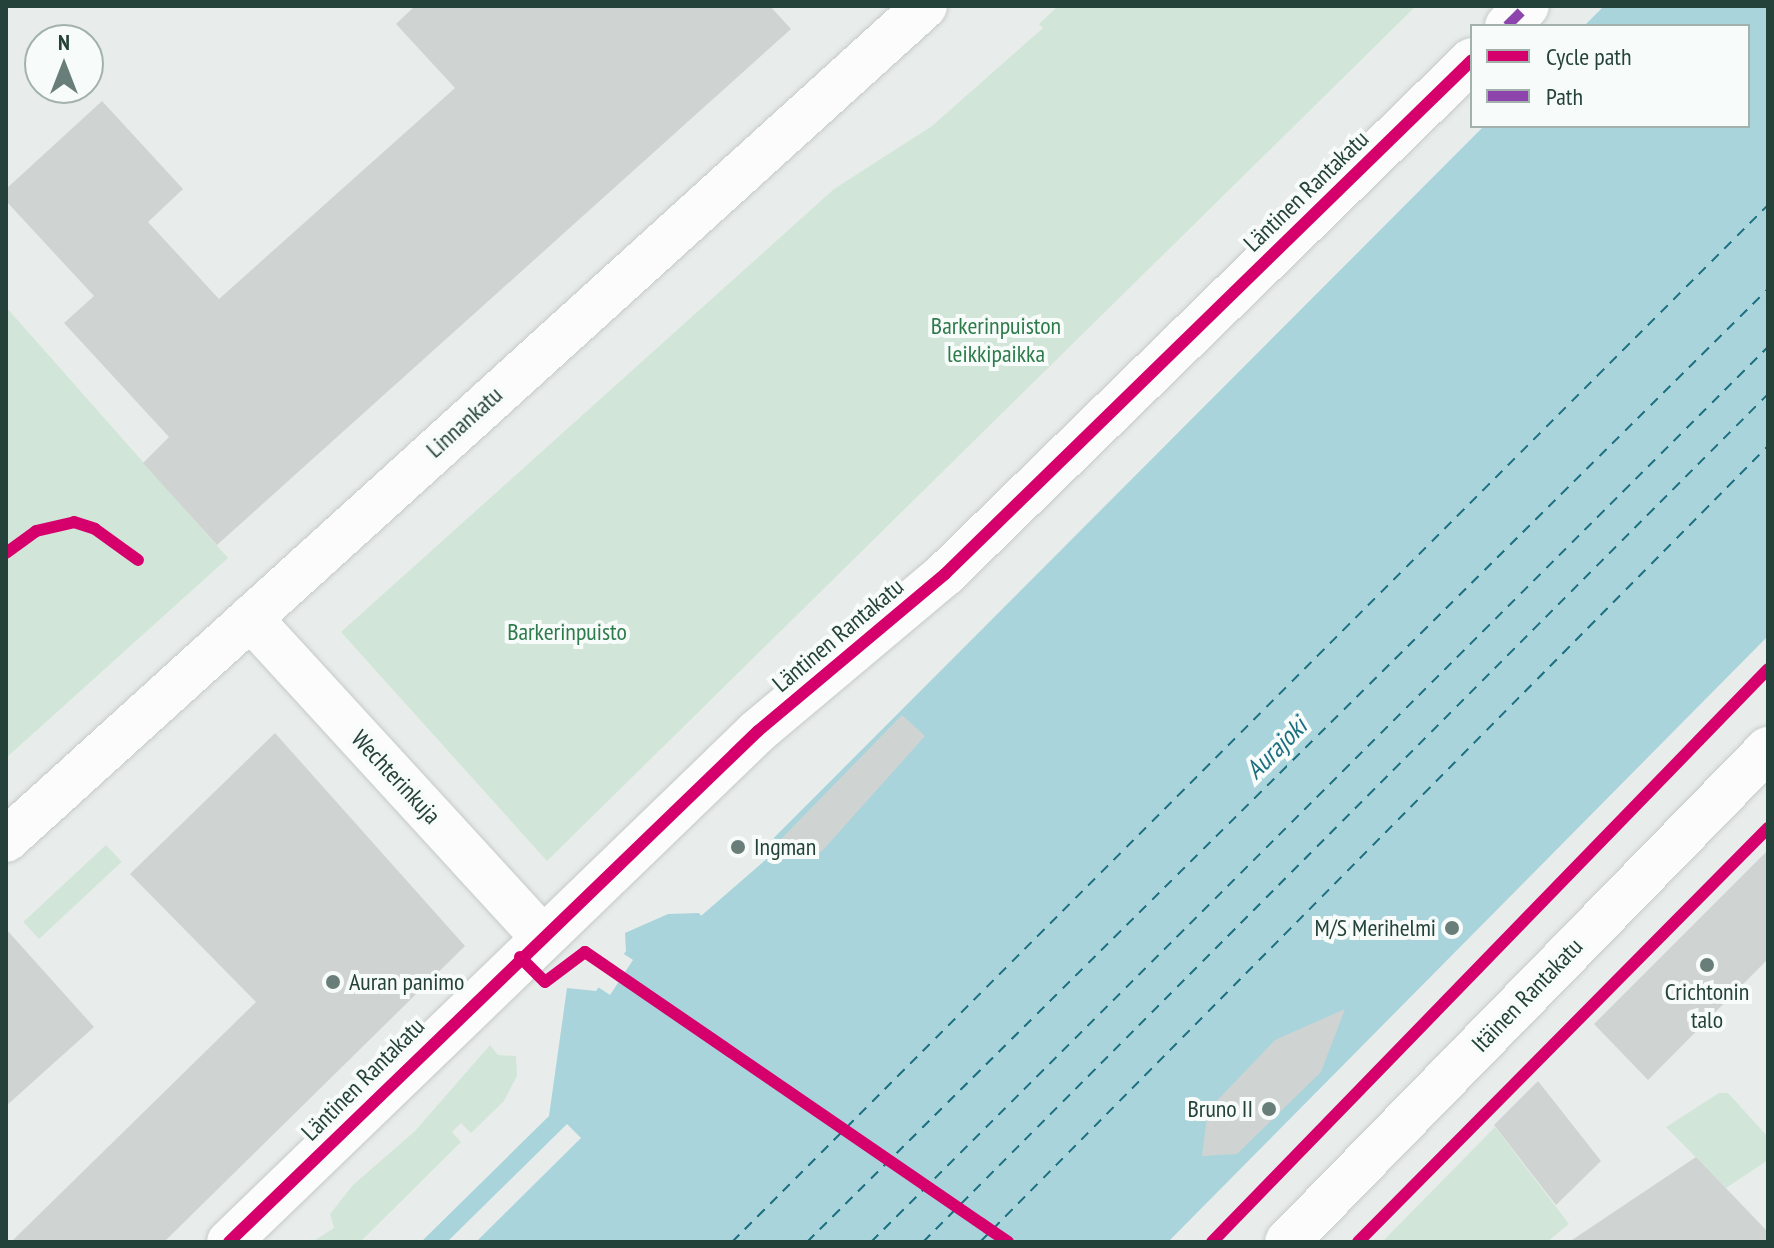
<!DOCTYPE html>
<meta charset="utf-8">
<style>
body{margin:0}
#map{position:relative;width:1774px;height:1248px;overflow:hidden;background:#e8edeb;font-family:"PT Sans Narrow",sans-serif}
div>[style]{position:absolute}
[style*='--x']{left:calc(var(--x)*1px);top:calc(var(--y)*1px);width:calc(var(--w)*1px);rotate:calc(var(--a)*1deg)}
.green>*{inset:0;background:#d1e6d8;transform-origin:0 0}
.water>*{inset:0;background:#a9d4db}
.pier>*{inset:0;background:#e8edeb;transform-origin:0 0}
.ferry>*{height:2px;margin-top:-1px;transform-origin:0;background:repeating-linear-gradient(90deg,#1c6f80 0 10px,transparent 0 18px)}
.building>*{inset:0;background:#cfd4d2}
.roads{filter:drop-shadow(0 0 2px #c5cac8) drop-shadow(0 0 2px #c5cac8)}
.minor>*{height:44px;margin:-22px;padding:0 22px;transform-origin:22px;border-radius:22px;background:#fcfcfc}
.tertiary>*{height:44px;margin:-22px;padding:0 22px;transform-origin:22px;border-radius:22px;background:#fcfcfc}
.quiet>*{height:10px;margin-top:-5px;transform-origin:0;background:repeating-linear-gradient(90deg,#8e44ad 0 20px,transparent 0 30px)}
.cycleway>*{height:12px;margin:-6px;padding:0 6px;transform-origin:6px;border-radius:6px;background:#d6006c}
.dots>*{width:22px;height:22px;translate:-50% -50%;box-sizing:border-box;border:4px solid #f7fbf9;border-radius:50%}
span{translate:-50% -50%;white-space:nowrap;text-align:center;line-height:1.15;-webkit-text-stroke:8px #f7fbf9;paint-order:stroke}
.street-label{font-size:24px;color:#24423a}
.park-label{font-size:24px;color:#2d7a4b}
.poi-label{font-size:24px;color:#24423a}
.left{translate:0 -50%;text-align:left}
.right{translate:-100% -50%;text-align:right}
.water-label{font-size:26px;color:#1c6f80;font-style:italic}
.frame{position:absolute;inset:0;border:8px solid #24423a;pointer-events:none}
.legend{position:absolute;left:1470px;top:24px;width:280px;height:104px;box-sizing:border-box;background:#f7fbf9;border:2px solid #a3b1ad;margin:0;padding:10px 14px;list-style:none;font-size:24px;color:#24423a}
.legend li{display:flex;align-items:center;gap:16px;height:40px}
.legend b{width:40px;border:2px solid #a3b1ad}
.north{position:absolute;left:24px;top:24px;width:80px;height:80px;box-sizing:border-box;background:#f7fbf9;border:2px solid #a3b1ad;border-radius:50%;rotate:0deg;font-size:22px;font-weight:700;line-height:32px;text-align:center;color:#24423a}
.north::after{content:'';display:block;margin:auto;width:28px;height:36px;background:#697e78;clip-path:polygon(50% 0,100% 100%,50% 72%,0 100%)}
</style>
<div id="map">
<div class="green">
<i style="clip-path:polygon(1058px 6px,1416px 6px,547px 861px,341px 632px,834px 189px,932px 126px,1043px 28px,1039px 24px)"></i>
<i style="clip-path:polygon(6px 307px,228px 558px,6px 758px)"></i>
<i style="left:106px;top:845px;width:23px;height:113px;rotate:47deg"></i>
<i style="clip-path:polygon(490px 1045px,498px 1055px,516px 1056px,517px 1076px,504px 1101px,471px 1133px,461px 1123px,452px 1132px,461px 1142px,360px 1242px,312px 1242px,334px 1228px,330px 1214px,353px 1185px,415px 1131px)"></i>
<i style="clip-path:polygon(1719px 1093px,1728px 1093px,1768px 1137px,1768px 1160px,1726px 1188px,1666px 1127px)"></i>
<i style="clip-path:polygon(1495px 1127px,1569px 1224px,1547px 1242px,1382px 1242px)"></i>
</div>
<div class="water">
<i style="clip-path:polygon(1604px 6px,1768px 6px,1768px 636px,1168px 1242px,421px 1242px,549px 1116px,567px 988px,596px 991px,626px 951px,625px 933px,668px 914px,699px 913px,1484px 126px,1748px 126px,1748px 26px,1584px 26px)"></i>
</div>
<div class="pier">
<i style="left:774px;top:838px;width:11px;height:106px;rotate:49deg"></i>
<i style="clip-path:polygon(621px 952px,633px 960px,610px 995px,595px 985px)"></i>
<i style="clip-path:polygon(567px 1124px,581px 1138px,476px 1242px,447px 1242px)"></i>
</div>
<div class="ferry">
<i style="--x:621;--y:977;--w:469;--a:34.4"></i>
<i style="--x:732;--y:1242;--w:1466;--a:-45.03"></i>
<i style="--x:807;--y:1242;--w:1353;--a:-44.76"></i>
<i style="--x:871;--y:1242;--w:1267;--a:-44.94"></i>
<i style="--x:923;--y:1242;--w:1197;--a:-45.1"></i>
<i style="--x:980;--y:1242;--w:1120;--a:-45.29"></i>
</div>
<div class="building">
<i style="clip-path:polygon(415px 6px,770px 6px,791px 29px,217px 545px,143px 463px,169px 437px,64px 323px,94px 296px,6px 201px,6px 189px,102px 101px,183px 189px,148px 222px,219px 299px,455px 88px,396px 24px)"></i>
<i style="clip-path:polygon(902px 715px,925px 736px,822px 851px,806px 858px,780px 840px)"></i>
<i style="clip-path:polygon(275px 733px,465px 946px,164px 1242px,11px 1242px,256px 1002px,130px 874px)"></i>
<i style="clip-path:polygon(1768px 850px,1768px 959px,1648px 1080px,1594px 1024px)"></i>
<i style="clip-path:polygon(6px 929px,94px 1027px,6px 1106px)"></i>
<i style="clip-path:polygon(1345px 1009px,1321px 1072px,1237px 1154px,1202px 1156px,1208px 1110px,1275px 1040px)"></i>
<i style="clip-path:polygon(1538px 1081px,1601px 1161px,1556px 1205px,1494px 1125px)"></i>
<i style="clip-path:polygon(1696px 1157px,1768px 1232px,1768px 1242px,1569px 1242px)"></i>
</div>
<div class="roads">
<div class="minor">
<i style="--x:1507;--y:26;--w:28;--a:-45"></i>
<i style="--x:250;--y:618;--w:432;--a:47.5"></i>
<i style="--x:229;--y:1242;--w:736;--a:-44.01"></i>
<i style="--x:758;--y:731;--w:244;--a:-40"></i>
<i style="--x:945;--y:574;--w:736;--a:-44.28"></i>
</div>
<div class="tertiary">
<i style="--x:6;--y:840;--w:1241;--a:-42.22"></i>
<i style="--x:1287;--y:1242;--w:689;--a:-45.71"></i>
</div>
</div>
<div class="quiet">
<i style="--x:1507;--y:26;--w:28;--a:-45"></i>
</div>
<div class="cycleway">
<i style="--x:6;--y:553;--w:37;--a:-36"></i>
<i style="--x:36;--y:531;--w:39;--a:-13"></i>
<i style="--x:74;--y:522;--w:22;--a:18"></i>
<i style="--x:95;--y:529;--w:53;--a:35.8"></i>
<i style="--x:520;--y:957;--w:35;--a:45"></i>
<i style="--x:545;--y:982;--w:50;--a:-36.9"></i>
<i style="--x:585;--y:952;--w:513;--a:34.43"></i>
<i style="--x:229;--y:1242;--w:736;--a:-44.01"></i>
<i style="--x:758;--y:731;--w:244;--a:-40"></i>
<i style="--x:945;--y:574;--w:736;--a:-44.28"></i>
<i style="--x:1212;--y:1242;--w:798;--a:-45.86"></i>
<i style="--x:1358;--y:1242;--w:583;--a:-45.28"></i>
</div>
<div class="dots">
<i style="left:738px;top:847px;background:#697e78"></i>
<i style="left:1452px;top:928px;background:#697e78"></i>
<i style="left:1707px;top:965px;background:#697e78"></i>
<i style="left:333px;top:982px;background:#697e78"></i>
<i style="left:1269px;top:1109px;background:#697e78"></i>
</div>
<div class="street-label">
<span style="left:1306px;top:191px;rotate:-44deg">Läntinen Rantakatu</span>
<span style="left:464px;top:422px;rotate:-42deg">Linnankatu</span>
<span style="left:838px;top:635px;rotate:-40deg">Läntinen Rantakatu</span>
<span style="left:396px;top:777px;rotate:47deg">Wechterinkuja</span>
<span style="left:1527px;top:995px;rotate:-46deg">Itäinen Rantakatu</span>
<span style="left:363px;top:1079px;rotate:-45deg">Läntinen Rantakatu</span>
</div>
<div class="park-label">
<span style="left:996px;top:340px">Barkerinpuiston<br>leikkipaikka</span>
<span style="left:567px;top:632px">Barkerinpuisto</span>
</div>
<div class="poi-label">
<span class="left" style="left:754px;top:847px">Ingman</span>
<span class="right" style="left:1436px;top:928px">M/S Merihelmi</span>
<span class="left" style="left:349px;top:982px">Auran panimo</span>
<span style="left:1707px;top:1006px">Crichtonin<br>talo</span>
<span class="right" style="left:1253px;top:1109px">Bruno II</span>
</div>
<div class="water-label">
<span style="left:1276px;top:748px;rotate:-45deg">Aurajoki</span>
</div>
<div class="frame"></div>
<ul class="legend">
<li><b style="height:10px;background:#d6006c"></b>Cycle path</li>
<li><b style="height:10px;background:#8e44ad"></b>Path</li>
</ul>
<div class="north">N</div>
</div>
